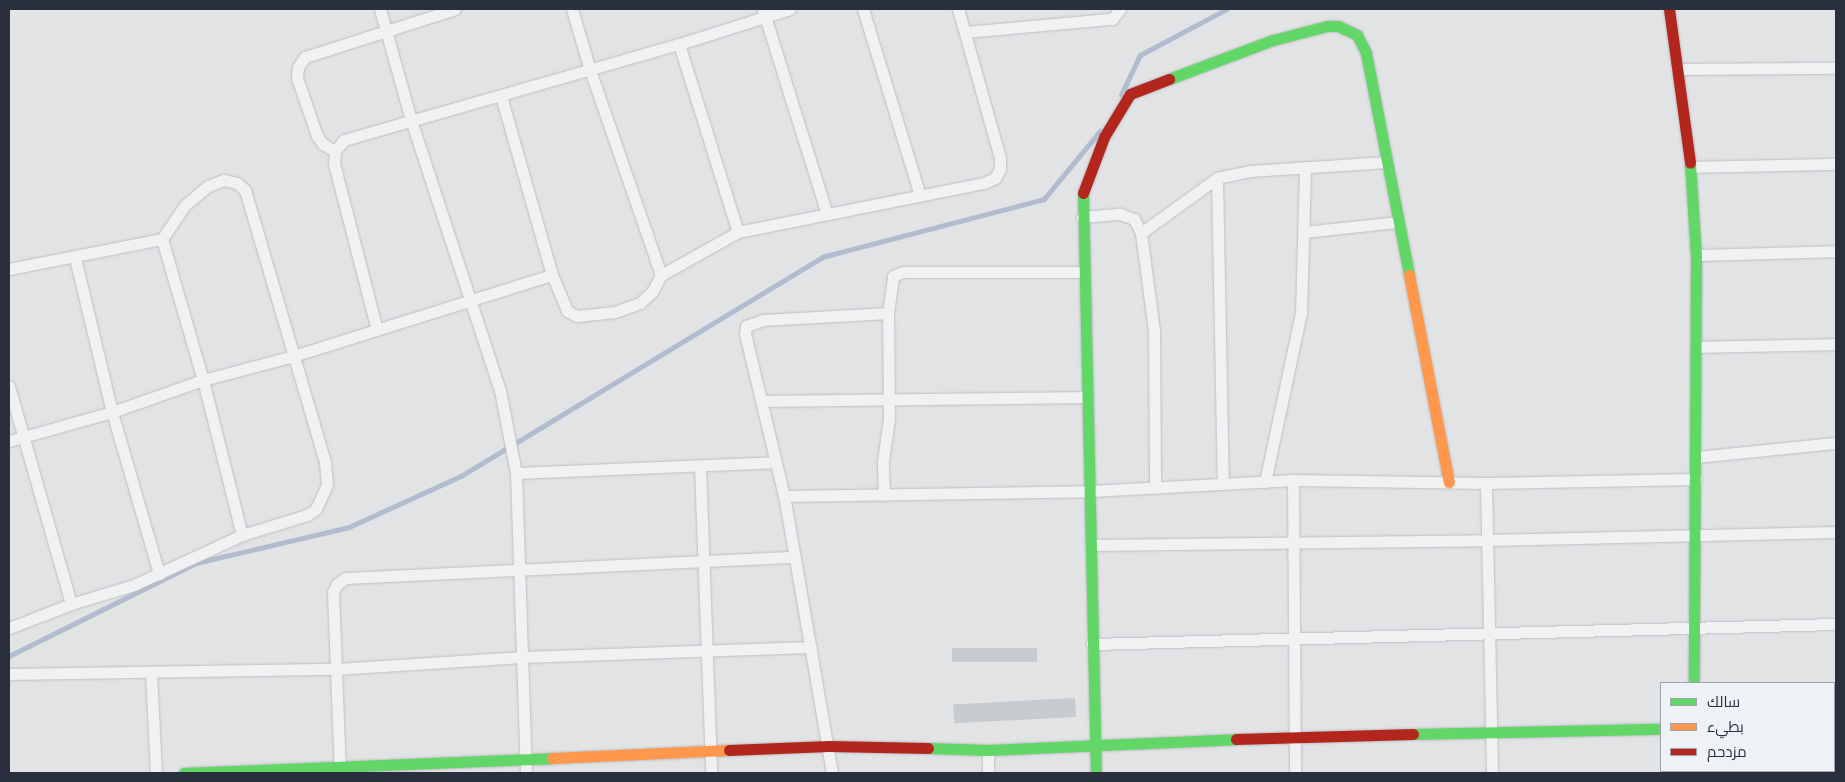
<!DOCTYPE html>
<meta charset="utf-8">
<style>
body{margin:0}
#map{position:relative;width:1845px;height:782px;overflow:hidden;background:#e1e3e5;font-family:Cabin,Cairo,sans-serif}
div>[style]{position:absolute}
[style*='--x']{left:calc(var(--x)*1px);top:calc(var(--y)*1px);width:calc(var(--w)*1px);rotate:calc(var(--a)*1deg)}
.stream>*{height:4.5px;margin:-2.25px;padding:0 2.25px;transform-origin:2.25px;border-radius:2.25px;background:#b1bdce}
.building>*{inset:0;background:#c8cbcd;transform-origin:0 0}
.roads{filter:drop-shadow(0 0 1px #bebfc2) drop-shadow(0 0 1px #bebfc2)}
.street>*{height:11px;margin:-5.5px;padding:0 5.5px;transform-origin:5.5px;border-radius:5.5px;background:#f0f1f2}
.fast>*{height:11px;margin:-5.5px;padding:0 5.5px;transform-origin:5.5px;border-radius:5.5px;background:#63d668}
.slow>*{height:11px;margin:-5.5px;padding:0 5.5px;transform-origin:5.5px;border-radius:5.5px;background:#ff974d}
.jam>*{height:11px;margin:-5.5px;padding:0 5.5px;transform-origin:5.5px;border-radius:5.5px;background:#b3261e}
span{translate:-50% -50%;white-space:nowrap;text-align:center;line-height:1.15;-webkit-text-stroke:5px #eef1f5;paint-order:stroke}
.frame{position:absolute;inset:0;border:10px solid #292f3d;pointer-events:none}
.legend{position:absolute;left:1660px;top:682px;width:175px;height:90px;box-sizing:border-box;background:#eef1f5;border:1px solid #9fa3ab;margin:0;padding:6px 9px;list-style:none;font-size:15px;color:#292f3d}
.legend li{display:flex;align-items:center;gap:10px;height:25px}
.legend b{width:25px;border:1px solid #9fa3ab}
</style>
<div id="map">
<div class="stream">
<i style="--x:1121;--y:95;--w:44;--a:-64.6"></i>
<i style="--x:1140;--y:55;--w:98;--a:-27.9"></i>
<i style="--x:9;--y:656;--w:209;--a:-26.4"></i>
<i style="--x:196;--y:563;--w:157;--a:-13.2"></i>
<i style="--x:349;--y:527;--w:123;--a:-24.5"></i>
<i style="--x:461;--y:476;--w:422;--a:-31.2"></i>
<i style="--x:822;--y:257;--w:229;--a:-14.6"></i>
<i style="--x:1044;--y:199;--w:88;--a:-50.5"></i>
</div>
<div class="building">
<i style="left:1037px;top:648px;width:14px;height:85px;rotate:90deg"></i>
<i style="left:1075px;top:698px;width:19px;height:122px;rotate:87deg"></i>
</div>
<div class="roads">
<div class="street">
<i style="--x:380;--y:9;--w:115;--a:74.4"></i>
<i style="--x:411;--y:120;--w:284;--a:71.8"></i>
<i style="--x:500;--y:390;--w:85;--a:79.1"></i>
<i style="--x:516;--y:473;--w:300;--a:88.1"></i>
<i style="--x:572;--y:9;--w:64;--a:73.6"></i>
<i style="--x:590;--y:70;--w:217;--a:70.9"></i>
<i style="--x:863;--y:9;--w:195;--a:73"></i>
<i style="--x:763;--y:10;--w:214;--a:72.6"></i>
<i style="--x:965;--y:32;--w:148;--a:-5.1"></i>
<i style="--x:1112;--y:19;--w:13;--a:-51"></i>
<i style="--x:679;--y:44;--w:197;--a:72.6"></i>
<i style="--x:1679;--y:69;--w:157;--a:-0.4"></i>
<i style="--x:335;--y:151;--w:14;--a:-150"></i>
<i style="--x:323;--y:144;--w:10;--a:-127"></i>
<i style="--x:317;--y:136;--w:61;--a:-109"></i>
<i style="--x:297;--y:78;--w:11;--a:-85"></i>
<i style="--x:298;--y:67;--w:12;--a:-55"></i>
<i style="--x:305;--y:57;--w:157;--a:-17.7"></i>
<i style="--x:1691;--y:167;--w:145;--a:-1.2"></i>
<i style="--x:1217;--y:178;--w:306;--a:88.9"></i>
<i style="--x:1082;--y:217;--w:38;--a:-5"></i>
<i style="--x:1120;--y:214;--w:15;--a:20"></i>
<i style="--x:1134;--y:219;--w:16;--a:63"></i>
<i style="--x:1141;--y:233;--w:99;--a:82.4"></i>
<i style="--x:1154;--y:331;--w:157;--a:89.6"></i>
<i style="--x:1304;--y:232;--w:95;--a:-6.1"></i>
<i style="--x:1141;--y:233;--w:94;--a:-35.9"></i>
<i style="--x:1217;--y:178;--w:34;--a:-12"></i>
<i style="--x:1250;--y:171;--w:137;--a:-3.8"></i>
<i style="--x:162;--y:239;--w:147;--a:73.8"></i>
<i style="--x:203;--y:380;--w:160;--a:75.9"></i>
<i style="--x:1696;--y:255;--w:140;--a:-1.6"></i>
<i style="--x:75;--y:258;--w:158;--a:76.5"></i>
<i style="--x:112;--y:412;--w:169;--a:73.8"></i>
<i style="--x:9;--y:269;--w:156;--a:-11.1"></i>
<i style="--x:162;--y:239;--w:40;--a:-56"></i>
<i style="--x:184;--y:206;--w:31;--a:-40"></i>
<i style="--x:208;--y:186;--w:17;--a:-21"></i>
<i style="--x:224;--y:180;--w:13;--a:13"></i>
<i style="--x:237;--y:183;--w:11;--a:41"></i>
<i style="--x:245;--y:190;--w:284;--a:73.6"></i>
<i style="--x:325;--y:462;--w:23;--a:85"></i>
<i style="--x:327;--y:485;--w:26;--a:115"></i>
<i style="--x:316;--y:509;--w:11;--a:146"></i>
<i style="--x:307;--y:515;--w:68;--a:162.9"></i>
<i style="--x:242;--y:535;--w:119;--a:155.2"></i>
<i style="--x:134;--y:585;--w:66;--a:163.2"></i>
<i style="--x:71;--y:604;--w:66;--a:158.8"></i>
<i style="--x:552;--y:275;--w:39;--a:67"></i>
<i style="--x:567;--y:311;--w:11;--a:27"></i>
<i style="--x:577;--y:316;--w:38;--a:-6"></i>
<i style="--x:615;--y:312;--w:27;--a:-20"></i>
<i style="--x:640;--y:303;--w:16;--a:-43"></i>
<i style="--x:652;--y:292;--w:19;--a:-62"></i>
<i style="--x:661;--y:275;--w:88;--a:-29.2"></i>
<i style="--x:738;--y:232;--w:251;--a:-11.3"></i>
<i style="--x:984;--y:183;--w:12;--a:-24"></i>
<i style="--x:995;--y:178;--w:10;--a:-61"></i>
<i style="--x:1000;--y:169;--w:11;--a:-90"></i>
<i style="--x:1000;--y:158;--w:155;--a:-105.7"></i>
<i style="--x:377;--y:330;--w:171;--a:-104.5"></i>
<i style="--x:334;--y:164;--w:13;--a:-86"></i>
<i style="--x:335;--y:151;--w:14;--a:-51"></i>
<i style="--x:344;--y:140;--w:348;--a:-16"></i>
<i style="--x:679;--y:44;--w:116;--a:-17.5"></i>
<i style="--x:1697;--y:347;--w:139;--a:-1.2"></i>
<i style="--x:9;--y:386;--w:227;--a:74.1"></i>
<i style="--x:763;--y:401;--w:324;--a:-0.7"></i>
<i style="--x:9;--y:441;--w:107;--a:-15.7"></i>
<i style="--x:112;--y:412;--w:96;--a:-19.4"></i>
<i style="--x:203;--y:380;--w:93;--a:-14.9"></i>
<i style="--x:293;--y:356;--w:271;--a:-17.4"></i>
<i style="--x:552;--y:275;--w:186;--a:-105.9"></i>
<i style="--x:1697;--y:457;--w:140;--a:-5.8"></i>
<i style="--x:700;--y:466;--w:307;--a:87.9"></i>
<i style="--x:516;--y:473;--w:260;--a:-2.4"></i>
<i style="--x:1293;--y:480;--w:293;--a:89.6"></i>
<i style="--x:1265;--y:482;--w:173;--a:-78"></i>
<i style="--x:1301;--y:313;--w:146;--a:-88.4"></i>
<i style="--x:1486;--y:483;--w:290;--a:88.8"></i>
<i style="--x:884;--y:495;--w:34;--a:-92"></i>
<i style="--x:883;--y:461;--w:42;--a:-81.9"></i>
<i style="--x:889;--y:419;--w:106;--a:-90.5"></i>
<i style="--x:888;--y:313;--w:37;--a:-82"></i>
<i style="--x:893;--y:276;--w:11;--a:-22"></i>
<i style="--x:903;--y:272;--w:181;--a:0"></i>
<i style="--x:784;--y:496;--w:306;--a:-0.9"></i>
<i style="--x:1090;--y:491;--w:203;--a:-3.1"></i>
<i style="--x:1293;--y:480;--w:193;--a:0.9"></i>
<i style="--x:1486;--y:483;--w:210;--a:-1.1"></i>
<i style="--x:1093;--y:545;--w:394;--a:-0.7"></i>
<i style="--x:1487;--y:540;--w:349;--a:-1.3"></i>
<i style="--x:1092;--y:644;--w:744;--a:-1.54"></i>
<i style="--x:151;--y:672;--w:101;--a:87.2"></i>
<i style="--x:9;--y:674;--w:327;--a:-0.9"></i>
<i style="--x:336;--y:669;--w:186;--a:-3.7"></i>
<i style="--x:522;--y:657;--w:289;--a:-2"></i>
<i style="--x:1834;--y:723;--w:2;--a:0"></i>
<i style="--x:988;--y:750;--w:23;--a:90"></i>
<i style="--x:340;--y:773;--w:181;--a:-92.2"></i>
<i style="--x:333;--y:592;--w:9;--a:-63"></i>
<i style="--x:337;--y:584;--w:11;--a:-34"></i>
<i style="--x:346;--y:578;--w:449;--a:-2.7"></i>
<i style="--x:832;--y:773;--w:281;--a:-99.8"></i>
<i style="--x:784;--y:496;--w:167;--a:-103.5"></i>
<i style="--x:745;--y:334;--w:8;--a:-83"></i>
<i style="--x:746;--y:326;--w:18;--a:-19"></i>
<i style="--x:763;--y:320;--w:125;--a:-3.2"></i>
</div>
<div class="fast">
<i style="--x:1169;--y:79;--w:111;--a:-20.6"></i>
<i style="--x:1273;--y:40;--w:56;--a:-14.5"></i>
<i style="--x:1327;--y:26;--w:11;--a:0"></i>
<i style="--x:1338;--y:26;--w:21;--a:25"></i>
<i style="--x:1357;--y:35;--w:20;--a:63"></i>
<i style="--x:1366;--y:53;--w:226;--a:79"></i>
<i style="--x:1690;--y:163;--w:92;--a:86.3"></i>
<i style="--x:1696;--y:255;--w:428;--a:90.3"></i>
<i style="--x:1083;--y:193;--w:580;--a:88.72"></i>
<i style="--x:1413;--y:734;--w:248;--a:-1.2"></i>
<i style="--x:928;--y:748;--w:60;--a:1.9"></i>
<i style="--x:988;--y:750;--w:248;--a:-2.5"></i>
<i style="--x:1694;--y:771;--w:2;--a:90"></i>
<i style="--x:184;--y:773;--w:368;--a:-2.3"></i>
</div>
<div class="slow">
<i style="--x:1409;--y:275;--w:211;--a:79.1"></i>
<i style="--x:552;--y:758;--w:177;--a:-2.6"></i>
</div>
<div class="jam">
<i style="--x:1669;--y:9;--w:155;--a:82.2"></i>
<i style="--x:1083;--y:193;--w:60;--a:-69.4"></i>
<i style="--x:1104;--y:137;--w:50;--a:-58.8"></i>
<i style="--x:1130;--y:94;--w:42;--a:-21"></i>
<i style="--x:1236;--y:739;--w:177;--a:-1.6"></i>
<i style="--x:729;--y:750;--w:100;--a:-2.3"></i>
<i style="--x:829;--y:746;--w:99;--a:1.2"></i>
</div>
</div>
<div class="frame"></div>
<ul class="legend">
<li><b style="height:6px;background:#63d668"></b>سالك</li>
<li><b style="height:6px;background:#ff974d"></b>بطيء</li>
<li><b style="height:6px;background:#b3261e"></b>مزدحم</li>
</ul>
</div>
